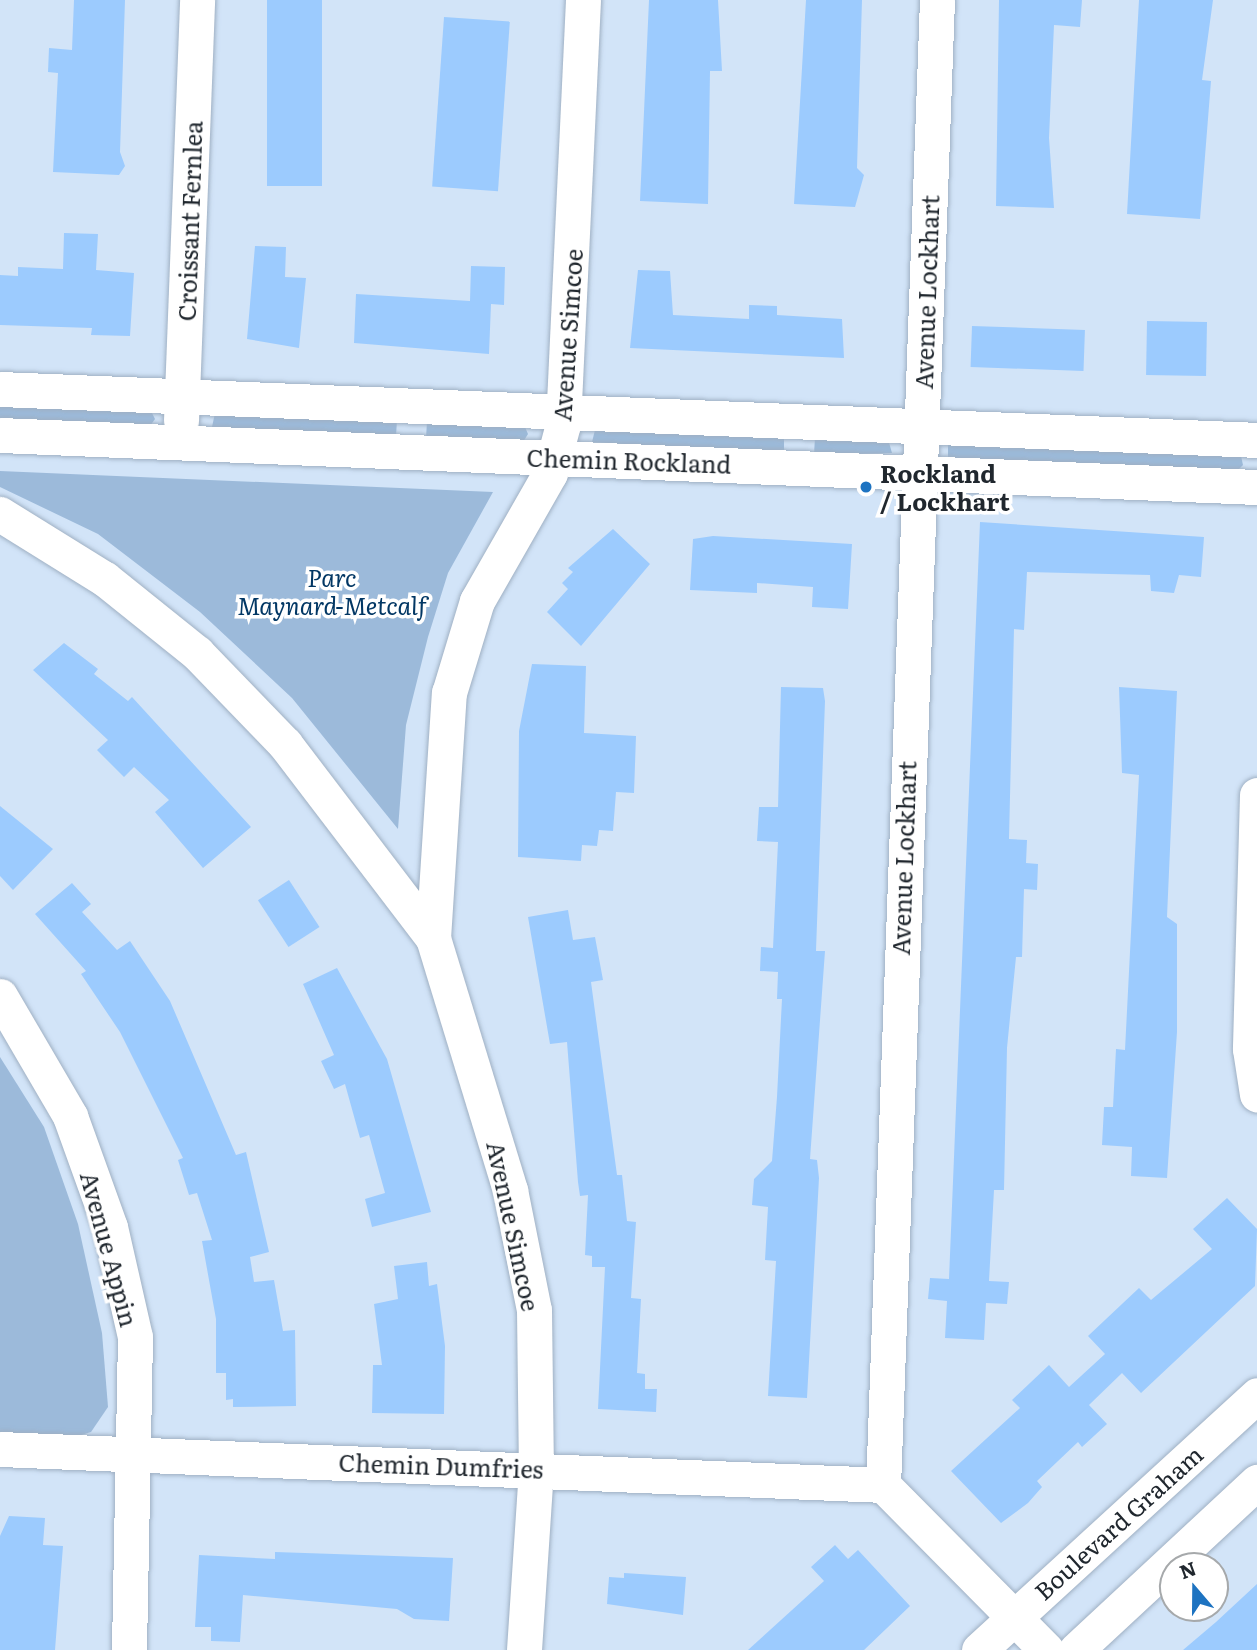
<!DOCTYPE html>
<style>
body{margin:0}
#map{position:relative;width:1257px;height:1650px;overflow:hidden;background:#d2e4f8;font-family:Literata,serif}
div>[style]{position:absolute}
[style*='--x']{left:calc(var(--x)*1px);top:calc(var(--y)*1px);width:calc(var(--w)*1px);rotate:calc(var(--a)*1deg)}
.green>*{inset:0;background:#9cbada}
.building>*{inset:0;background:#9ccbfe;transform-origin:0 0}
.roads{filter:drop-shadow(0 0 2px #9fb0c3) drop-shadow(0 0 2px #9fb0c3)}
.minor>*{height:35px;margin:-17.5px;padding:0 17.5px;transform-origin:17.5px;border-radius:17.5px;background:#fff}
.dots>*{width:19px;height:19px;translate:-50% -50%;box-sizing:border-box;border:4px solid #fff;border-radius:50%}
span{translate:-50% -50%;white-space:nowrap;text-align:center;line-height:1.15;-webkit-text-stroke:7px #fff;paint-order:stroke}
.street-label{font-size:24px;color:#20272e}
.poi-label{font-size:24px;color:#20272e;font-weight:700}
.left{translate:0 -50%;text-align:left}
.park-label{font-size:24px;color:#023764;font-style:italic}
.north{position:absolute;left:1159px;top:1552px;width:70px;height:70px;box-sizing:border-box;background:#fff;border:2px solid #a6a9ab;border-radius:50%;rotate:340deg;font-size:19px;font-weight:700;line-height:28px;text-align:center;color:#20272e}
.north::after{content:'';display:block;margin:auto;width:24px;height:32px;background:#1d73c1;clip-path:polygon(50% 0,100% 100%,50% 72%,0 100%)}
</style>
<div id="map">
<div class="green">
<i style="clip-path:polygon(0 403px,151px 411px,155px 419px,150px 426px,0 421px)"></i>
<i style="clip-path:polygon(215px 413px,397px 419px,396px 437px,212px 427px)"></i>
<i style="clip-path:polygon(427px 421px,525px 427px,528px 434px,523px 442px,426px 439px)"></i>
<i style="clip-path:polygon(595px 430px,784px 435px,784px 454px,592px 442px)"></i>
<i style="clip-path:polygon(815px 437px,888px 439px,892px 453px,814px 455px)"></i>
<i style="clip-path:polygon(948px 443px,1241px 456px,1243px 465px,1237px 471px,948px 458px)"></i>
<i style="clip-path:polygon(0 471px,493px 492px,448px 573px,428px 637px,406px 725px,398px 829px,292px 698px,200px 612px,98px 534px,0 487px)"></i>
<i style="clip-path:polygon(0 1057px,44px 1127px,78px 1224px,102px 1333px,108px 1407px,91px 1432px,78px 1436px,0 1433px)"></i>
</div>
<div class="building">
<i style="clip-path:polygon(74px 0,125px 0,120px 152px,125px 166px,119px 175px,53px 172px,58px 73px,48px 72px,49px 48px,72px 50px)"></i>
<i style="left:267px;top:0;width:55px;height:186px"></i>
<i style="clip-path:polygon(649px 0,718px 0,722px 71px,710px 71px,708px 204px,640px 201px)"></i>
<i style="clip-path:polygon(806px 0,862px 0,857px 168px,864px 175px,855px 207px,794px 204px)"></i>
<i style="clip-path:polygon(999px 0,1082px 0,1080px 27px,1054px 25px,1049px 138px,1054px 208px,996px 206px)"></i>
<i style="clip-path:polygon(1139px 0,1213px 0,1202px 80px,1211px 81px,1200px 219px,1127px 214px)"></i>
<i style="left:444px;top:17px;width:66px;height:170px;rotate:4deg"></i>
<i style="clip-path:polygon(64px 233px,98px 234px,96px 270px,134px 273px,130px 336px,91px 335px,92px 328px,0 325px,0 275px,18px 276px,18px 267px,63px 269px)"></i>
<i style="clip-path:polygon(255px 246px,286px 247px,285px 277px,306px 278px,299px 348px,247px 339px)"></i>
<i style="clip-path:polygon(471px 266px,505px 267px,504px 305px,491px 304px,489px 354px,354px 343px,356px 294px,470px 301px)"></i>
<i style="clip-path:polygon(638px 270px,670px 271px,673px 315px,749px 319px,749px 305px,777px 306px,777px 315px,842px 319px,844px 358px,630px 348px)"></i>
<i style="left:1147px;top:321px;width:60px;height:54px;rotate:1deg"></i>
<i style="left:972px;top:326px;width:113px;height:41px;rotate:2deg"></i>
<i style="clip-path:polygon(980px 522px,1204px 537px,1201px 577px,1179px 575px,1174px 593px,1151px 591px,1150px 575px,1027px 572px,1024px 630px,1014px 629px,1009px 839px,1027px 840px,1026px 863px,1038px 864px,1037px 890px,1024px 889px,1022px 957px,1016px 957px,1007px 1048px,1004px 1190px,994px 1190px,989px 1281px,1009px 1282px,1007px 1304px,986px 1303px,984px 1340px,945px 1338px,947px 1301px,928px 1299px,930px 1278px,949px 1279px)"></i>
<i style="clip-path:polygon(613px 529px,650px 564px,581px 646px,547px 612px,568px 589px,562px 583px,573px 572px,568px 568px)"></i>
<i style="clip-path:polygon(713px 536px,852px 544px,848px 609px,812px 607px,813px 587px,757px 583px,757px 593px,690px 590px,693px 539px)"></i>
<i style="clip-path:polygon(64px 643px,98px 669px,94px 674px,128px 701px,132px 697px,251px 827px,203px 868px,155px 812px,169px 800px,134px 767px,124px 777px,97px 750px,108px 740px,33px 670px)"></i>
<i style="clip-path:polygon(532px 664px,586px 666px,584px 733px,636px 736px,634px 793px,616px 792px,613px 831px,599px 830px,597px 846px,582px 845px,581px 861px,518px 857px,519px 731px)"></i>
<i style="clip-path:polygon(781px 687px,823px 688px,825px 701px,816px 951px,825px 951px,810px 1159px,817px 1160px,819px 1178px,807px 1398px,768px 1396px,776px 1261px,765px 1260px,768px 1207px,752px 1205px,754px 1179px,772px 1161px,777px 1097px,782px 999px,777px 999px,778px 972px,760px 971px,761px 947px,773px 948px,778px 842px,757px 841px,759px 807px,778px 807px)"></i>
<i style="clip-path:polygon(1119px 687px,1177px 691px,1167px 917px,1177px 924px,1177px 1032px,1167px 1178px,1131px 1176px,1132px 1147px,1102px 1145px,1104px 1107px,1113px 1107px,1116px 1049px,1125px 1050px,1139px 775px,1122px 773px)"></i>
<i style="clip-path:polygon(0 806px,53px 849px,13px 890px,0 876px)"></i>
<i style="left:289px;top:880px;width:56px;height:37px;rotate:57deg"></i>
<i style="clip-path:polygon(72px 883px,91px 904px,82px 912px,117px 950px,130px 941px,170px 1001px,236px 1155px,246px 1152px,269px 1252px,250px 1257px,254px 1282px,274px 1280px,283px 1331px,295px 1330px,296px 1406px,233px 1407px,233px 1399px,226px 1400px,226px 1373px,216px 1373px,216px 1319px,202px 1241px,212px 1240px,197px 1193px,189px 1195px,178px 1160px,183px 1158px,120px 1032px,81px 974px,86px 971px,35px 914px)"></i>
<i style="clip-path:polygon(568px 910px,573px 940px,595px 937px,603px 980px,591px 982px,617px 1175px,622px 1175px,627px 1221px,636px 1222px,631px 1298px,641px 1299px,637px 1373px,645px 1374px,645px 1389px,657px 1389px,656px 1412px,598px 1409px,605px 1267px,592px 1267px,592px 1256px,585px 1255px,588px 1195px,580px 1196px,578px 1182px,567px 1042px,550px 1044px,528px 917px)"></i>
<i style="clip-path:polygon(337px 968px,387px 1059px,431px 1212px,372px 1227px,365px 1199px,385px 1193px,369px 1135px,360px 1138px,345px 1084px,334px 1089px,321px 1061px,334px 1055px,303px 984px)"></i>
<i style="clip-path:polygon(1227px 1198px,1257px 1229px,1255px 1286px,1141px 1393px,1122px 1373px,1089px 1405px,1107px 1424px,1082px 1447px,1078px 1442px,1037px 1481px,1042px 1487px,1028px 1503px,1001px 1523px,951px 1471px,1020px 1408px,1012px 1400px,1049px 1365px,1069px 1387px,1105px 1354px,1088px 1336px,1139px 1288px,1151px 1300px,1212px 1249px,1193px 1229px)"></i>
<i style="clip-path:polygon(427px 1262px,429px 1286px,437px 1284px,445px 1346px,444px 1414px,372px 1413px,373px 1365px,382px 1365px,374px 1304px,398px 1299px,394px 1266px)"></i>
<i style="clip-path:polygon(9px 1516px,45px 1518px,43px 1545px,63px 1546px,55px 1650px,0 1650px,0 1536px)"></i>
<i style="clip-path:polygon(835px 1545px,848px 1559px,858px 1550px,910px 1606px,864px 1650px,748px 1650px,824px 1581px,811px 1567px)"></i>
<i style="clip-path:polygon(275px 1552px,453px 1558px,449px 1621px,414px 1619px,397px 1609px,243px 1595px,240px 1642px,211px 1641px,211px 1627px,195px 1627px,199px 1555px,275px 1559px)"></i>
<i style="clip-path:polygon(624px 1573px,686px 1577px,683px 1615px,607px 1604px,609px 1577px,624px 1578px)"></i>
<i style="clip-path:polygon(1257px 1584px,1257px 1650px,1183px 1650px,1216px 1622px)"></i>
</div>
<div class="roads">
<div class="minor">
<i style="--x:937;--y:0;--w:1486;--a:92.08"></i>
<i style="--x:883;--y:1485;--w:232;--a:45.3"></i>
<i style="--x:0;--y:389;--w:1258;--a:2.32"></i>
<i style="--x:181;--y:420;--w:420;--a:-87.8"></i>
<i style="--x:0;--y:435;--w:1258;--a:2.37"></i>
<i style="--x:0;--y:514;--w:123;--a:31.8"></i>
<i style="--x:105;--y:579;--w:118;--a:38.8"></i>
<i style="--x:197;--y:653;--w:127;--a:46"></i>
<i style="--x:285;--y:744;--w:244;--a:52.7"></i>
<i style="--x:433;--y:938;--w:264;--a:73"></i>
<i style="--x:510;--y:1190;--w:122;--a:78.7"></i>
<i style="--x:534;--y:1310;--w:159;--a:89.3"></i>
<i style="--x:536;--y:1469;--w:181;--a:93.8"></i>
<i style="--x:1257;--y:795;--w:254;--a:91.6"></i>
<i style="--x:1250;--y:1049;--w:46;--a:81.2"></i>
<i style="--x:433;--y:938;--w:246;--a:-86.3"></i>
<i style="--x:449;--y:693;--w:96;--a:-73.1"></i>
<i style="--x:477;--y:601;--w:147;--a:-60.3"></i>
<i style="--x:550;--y:473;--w:51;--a:-75.1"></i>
<i style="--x:563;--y:424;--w:424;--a:-87.3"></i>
<i style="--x:0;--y:996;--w:139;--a:59.7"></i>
<i style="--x:70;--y:1116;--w:118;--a:70.2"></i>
<i style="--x:110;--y:1227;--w:113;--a:77.2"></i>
<i style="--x:135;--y:1337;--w:313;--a:91.1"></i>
<i style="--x:0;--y:1449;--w:884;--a:2.33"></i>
<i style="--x:979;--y:1650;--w:377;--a:-42.5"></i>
<i style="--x:1076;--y:1650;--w:247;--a:-42.9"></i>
</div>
</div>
<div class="dots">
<i style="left:866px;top:487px;background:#1d73c1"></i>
</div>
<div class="street-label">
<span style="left:189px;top:221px;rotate:-88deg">Croissant Fernlea</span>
<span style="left:926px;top:292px;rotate:-88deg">Avenue Lockhart</span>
<span style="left:567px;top:335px;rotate:-86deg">Avenue Simcoe</span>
<span style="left:629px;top:460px;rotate:2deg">Chemin Rockland</span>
<span style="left:903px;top:858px;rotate:-88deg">Avenue Lockhart</span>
<span style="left:514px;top:1226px;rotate:78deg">Avenue Simcoe</span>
<span style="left:110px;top:1249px;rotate:75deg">Avenue Appin</span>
<span style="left:441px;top:1465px;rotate:2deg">Chemin Dumfries</span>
<span style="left:1118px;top:1522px;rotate:-42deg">Boulevard Graham</span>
</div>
<div class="poi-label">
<span class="left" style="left:880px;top:487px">Rockland<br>/ Lockhart</span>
</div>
<div class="park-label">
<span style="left:332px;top:591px">Parc<br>Maynard-Metcalf</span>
</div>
<div class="north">N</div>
</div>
